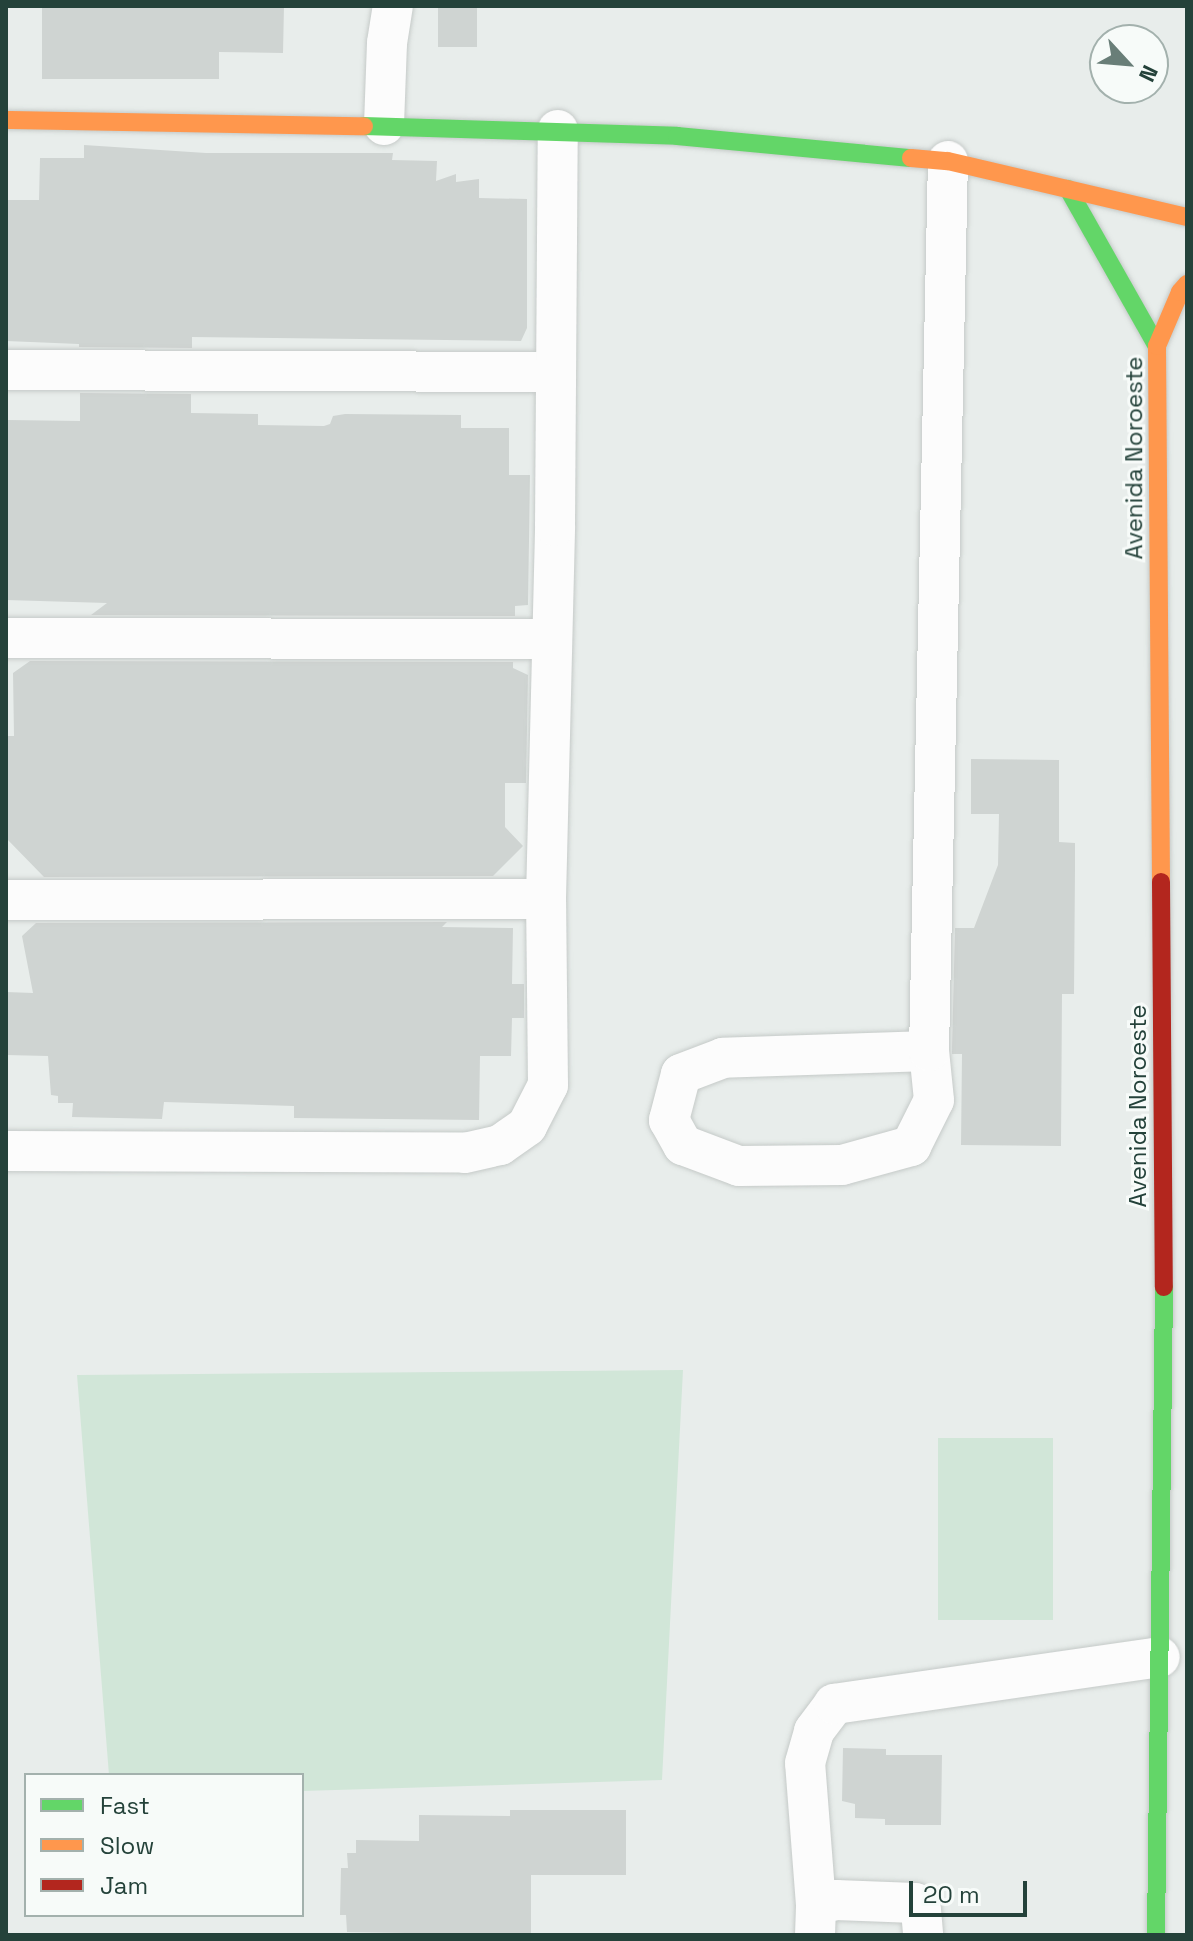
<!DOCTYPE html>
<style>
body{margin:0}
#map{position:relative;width:1193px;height:1941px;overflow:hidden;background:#e8edeb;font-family:"Space Grotesk",sans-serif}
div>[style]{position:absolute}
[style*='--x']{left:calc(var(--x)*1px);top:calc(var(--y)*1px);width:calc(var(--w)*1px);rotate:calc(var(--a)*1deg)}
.green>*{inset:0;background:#d1e6d8;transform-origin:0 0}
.building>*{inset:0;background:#cfd4d2;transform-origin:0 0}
.roads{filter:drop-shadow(0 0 2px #c5cac8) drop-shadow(0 0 2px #c5cac8)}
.street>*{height:40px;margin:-20px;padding:0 20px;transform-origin:20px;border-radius:20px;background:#fcfcfc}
.fast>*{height:18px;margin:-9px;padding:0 9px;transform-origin:9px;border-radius:9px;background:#63d668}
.slow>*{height:18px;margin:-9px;padding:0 9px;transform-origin:9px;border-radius:9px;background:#ff974d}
.jam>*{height:18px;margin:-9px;padding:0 9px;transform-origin:9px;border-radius:9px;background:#b3261e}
span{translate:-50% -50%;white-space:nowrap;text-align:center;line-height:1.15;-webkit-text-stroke:6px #f7fbf9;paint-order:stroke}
.street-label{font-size:24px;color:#24423a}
.frame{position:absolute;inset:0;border:8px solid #24423a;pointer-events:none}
.legend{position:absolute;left:24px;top:1773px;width:280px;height:144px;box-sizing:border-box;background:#f7fbf9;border:2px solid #a3b1ad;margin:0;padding:10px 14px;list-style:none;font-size:24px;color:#24423a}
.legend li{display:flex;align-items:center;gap:16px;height:40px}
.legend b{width:40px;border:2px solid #a3b1ad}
.north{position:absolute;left:1089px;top:24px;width:80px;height:80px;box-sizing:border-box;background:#f7fbf9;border:2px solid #a3b1ad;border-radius:50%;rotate:116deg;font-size:22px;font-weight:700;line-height:32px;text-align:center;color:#24423a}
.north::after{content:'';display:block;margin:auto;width:28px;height:36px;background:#697e78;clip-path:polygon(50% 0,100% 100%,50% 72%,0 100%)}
.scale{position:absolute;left:909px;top:1881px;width:118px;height:36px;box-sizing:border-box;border:4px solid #24423a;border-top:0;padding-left:10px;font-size:24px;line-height:28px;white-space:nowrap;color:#24423a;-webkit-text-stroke:6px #f7fbf9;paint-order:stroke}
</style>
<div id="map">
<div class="green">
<i style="clip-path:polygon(683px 1370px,662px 1780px,302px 1791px,302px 1775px,109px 1775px,77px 1375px)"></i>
<i style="left:1053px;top:1438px;width:182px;height:115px;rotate:90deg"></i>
</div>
<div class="building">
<i style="clip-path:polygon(42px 6px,284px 6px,283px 53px,219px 52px,219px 79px,42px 79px)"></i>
<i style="left:438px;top:6px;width:39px;height:41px"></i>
<i style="clip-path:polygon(84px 145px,206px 153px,393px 153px,392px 160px,437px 161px,436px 181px,456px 174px,456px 182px,479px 179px,479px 198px,527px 199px,527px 328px,521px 341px,192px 337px,192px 348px,79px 347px,79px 344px,6px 341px,7px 200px,39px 200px,40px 158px,84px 158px)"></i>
<i style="clip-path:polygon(80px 393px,191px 394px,191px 413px,258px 414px,258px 425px,324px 426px,330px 424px,333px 416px,345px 414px,461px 415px,461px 428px,509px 428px,509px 475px,530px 475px,528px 605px,515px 606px,515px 616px,91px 615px,107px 603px,6px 600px,8px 420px,80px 421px)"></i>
<i style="clip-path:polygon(30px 661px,513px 662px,513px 668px,528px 675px,526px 783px,505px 783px,505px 827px,523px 846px,493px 876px,44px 877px,6px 838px,6px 736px,14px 736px,13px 673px)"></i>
<i style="clip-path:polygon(971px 759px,1059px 760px,1059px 842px,1075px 843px,1075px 869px,1074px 994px,1062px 994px,1061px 1146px,961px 1145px,962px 1054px,952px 1054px,952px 1050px,955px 928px,974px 928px,998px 865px,999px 814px,971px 814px)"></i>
<i style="clip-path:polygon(447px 922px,442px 927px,513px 928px,512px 984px,524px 984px,524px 1018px,512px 1018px,511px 1056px,480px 1056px,479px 1120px,294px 1118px,294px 1106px,164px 1102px,162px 1119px,72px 1117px,73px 1103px,58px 1103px,58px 1096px,51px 1095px,48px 1056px,6px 1055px,6px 992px,33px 993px,22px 936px,36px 923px)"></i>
<i style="clip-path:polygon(843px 1748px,886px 1749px,886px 1755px,942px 1755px,941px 1825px,885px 1825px,885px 1819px,855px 1818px,855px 1804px,842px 1801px)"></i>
<i style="clip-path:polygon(510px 1810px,626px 1810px,626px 1875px,531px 1875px,531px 1935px,347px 1932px,346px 1915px,340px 1915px,341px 1868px,348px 1868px,347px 1853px,356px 1853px,356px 1840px,419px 1841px,419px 1815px,510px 1816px)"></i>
</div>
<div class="roads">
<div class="street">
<i style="--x:384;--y:125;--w:82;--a:-87.9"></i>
<i style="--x:387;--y:43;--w:37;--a:-81"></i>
<i style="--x:6;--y:370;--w:550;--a:0.21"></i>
<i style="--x:6;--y:638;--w:545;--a:0.11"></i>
<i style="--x:6;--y:900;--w:540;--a:-0.11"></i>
<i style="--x:929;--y:1051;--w:206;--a:178.1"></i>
<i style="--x:723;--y:1058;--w:45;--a:159.1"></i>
<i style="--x:681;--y:1074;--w:48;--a:104.6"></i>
<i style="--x:669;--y:1120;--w:29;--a:61"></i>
<i style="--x:683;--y:1145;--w:60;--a:20.6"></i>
<i style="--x:739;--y:1166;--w:103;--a:-0.6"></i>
<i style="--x:842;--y:1165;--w:72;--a:-15.4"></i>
<i style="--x:911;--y:1146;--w:51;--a:-63.4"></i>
<i style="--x:934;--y:1100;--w:49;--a:-95.8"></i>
<i style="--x:929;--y:1051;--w:890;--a:-88.78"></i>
<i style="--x:6;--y:1151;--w:459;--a:0.2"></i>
<i style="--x:465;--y:1153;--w:36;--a:-13"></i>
<i style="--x:500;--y:1145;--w:33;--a:-35"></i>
<i style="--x:527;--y:1126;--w:46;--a:-62.9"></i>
<i style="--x:548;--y:1085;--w:186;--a:-90.6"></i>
<i style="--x:546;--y:899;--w:373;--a:-88.6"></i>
<i style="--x:555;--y:526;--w:396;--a:-89.6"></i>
<i style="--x:816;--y:1905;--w:142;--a:-94.4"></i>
<i style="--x:805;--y:1763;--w:33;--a:-74"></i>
<i style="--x:814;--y:1731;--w:34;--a:-53"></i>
<i style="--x:834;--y:1704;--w:329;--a:-8.2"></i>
<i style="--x:815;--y:1935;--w:30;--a:-88"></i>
<i style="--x:816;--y:1905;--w:21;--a:-14"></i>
<i style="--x:836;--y:1900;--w:79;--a:2.2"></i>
<i style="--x:915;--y:1903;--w:9;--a:49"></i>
<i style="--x:921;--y:1910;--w:25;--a:85"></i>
</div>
<div class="fast">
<i style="--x:364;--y:126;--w:313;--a:1.8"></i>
<i style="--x:677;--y:136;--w:235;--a:5.4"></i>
<i style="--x:1068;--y:189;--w:180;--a:60.5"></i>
<i style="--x:1156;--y:1935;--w:648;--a:-89.29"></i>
</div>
<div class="slow">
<i style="--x:6;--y:120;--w:358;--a:1"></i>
<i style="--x:911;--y:158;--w:37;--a:5"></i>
<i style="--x:948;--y:161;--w:245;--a:13.2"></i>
<i style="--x:1161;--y:882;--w:536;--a:-90.43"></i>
<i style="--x:1157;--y:346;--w:59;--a:-66.9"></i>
<i style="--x:1180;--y:292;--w:11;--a:-49"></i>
</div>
<div class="jam">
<i style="--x:1161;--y:882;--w:405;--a:89.6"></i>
</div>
</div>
<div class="street-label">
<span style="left:1134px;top:458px;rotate:-90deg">Avenida Noroeste</span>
<span style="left:1138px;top:1106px;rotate:-90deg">Avenida Noroeste</span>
</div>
<div class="frame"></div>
<ul class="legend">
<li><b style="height:10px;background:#63d668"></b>Fast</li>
<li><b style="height:10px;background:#ff974d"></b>Slow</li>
<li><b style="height:10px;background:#b3261e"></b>Jam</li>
</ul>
<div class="north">N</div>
<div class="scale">20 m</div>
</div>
